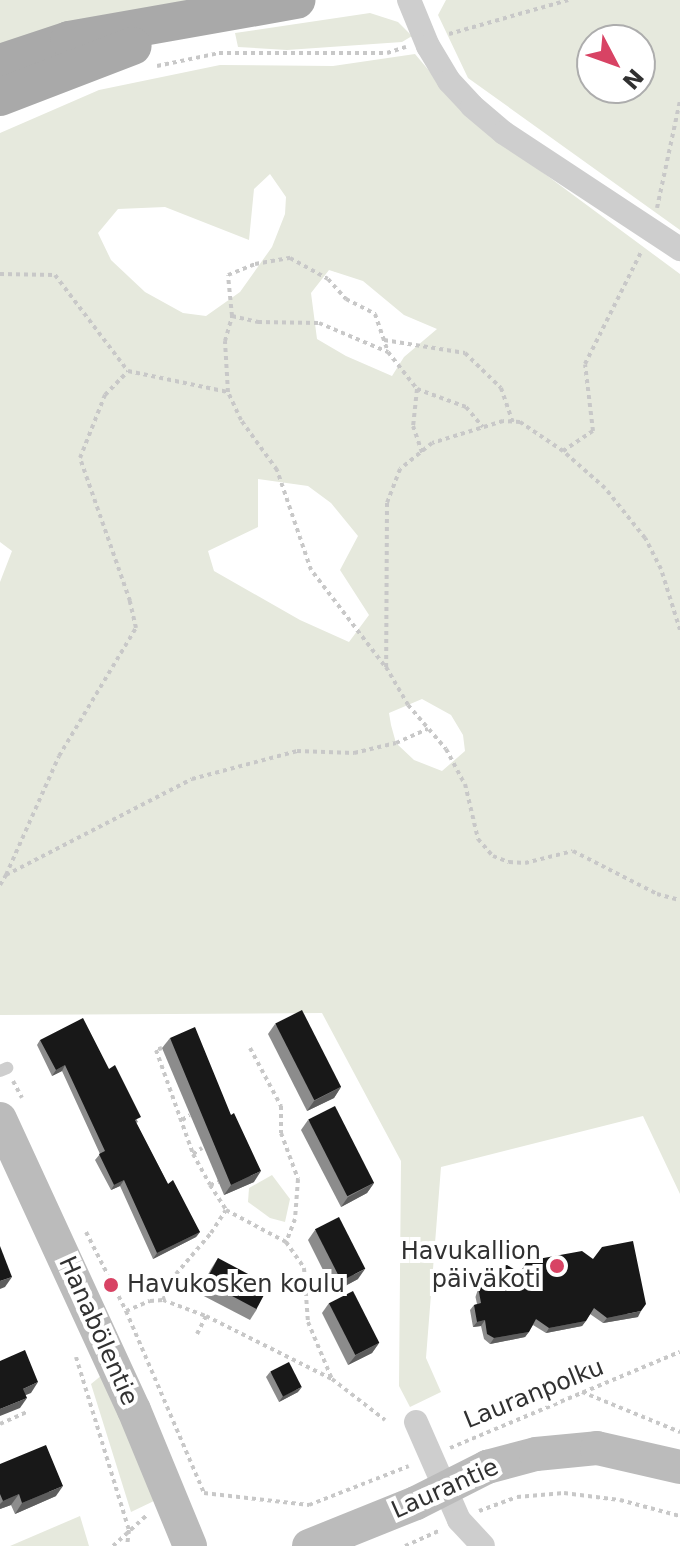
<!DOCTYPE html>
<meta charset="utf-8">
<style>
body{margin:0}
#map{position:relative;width:680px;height:1546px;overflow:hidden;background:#fff;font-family:"DejaVu Sans",sans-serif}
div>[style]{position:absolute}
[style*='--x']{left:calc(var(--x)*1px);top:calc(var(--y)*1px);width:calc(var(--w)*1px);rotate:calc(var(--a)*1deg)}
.green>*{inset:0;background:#e6e9dd}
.path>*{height:4px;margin-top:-2px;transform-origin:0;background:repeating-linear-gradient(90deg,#c8c8c8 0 4px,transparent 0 8px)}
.lane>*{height:12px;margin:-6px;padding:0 6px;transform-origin:6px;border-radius:6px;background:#cecece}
.street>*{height:24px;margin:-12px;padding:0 12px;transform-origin:12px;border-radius:12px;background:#cecece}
.secondary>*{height:34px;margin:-17px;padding:0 17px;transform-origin:17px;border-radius:17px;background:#bbb}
.primary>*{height:38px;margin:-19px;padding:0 19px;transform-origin:19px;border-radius:19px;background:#a9a9a9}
.wall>*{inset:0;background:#8c8c8c}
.shaded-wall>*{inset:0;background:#5d5d5d}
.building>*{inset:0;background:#181818;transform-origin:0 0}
.dots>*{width:22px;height:22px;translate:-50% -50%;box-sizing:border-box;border:4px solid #fff;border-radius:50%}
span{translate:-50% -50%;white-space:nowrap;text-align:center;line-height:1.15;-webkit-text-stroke:8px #fff;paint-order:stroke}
.poi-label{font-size:24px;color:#313131}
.right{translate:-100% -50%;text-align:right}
.left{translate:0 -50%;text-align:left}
.street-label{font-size:24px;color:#313131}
.north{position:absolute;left:576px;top:24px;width:80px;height:80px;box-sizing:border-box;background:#fff;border:2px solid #adadad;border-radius:50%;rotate:131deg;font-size:22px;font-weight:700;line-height:32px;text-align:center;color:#313131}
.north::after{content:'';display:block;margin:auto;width:28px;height:36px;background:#d84364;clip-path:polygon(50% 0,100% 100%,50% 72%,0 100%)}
</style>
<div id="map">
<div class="green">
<i style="clip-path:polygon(0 0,199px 0,0 46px)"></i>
<i style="clip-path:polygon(evenodd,446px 0,680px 0,680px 230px,468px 78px,438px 15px,446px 0,592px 40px,640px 40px,640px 88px,592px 88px,592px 40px)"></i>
<i style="clip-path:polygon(370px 13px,398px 22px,412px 36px,402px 42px,287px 50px,238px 47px,235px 33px)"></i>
<i style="clip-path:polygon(evenodd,415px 54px,469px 118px,680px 274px,680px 1194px,643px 1116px,441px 1167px,426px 1358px,441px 1392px,410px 1407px,399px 1386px,401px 1161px,322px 1013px,0 1015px,0 582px,12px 551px,0 542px,0 133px,99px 90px,220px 65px,333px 66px,415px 54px,270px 174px,286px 197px,285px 214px,272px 247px,240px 292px,206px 316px,183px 313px,145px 292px,111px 260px,98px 233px,118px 209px,165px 207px,249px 240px,254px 189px,270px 174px,415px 54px,329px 270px,363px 281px,404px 315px,437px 329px,404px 357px,392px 376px,346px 356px,317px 339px,311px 293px,329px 270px,415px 54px,258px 479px,308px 486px,331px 503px,358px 536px,340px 570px,369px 615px,349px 642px,300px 620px,214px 571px,208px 551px,258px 527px,258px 479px,415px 54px,422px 699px,451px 715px,463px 735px,465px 751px,442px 771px,414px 760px,396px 743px,391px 725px,389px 713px,422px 699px)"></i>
<i style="clip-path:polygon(272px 1175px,290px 1199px,285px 1222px,270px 1218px,248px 1202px,249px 1188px)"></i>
<i style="clip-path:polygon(102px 1375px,156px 1500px,131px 1512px,91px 1384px)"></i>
<i style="clip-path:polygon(80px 1516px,89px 1546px,10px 1546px)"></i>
</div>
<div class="path">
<i style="--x:449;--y:34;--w:124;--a:-15.9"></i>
<i style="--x:157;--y:66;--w:63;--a:-11.8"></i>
<i style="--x:219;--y:53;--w:168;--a:0"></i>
<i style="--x:387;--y:53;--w:20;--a:-18"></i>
<i style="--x:657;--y:208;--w:109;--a:-77.9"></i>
<i style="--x:0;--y:274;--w:55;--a:1"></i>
<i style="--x:55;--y:275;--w:121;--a:52.8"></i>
<i style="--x:128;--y:371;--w:102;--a:11.9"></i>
<i style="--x:232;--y:316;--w:41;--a:-95.6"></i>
<i style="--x:228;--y:275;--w:29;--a:-22"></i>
<i style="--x:255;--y:264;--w:36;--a:-10"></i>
<i style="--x:290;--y:258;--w:43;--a:28.9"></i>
<i style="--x:328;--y:279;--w:27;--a:48"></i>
<i style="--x:346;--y:299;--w:33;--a:27"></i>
<i style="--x:375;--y:314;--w:40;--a:71.1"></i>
<i style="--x:384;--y:340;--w:82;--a:9.1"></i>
<i style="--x:465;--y:353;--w:50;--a:44.2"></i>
<i style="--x:501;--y:388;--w:36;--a:71"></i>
<i style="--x:417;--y:389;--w:37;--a:96"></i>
<i style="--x:413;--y:426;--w:28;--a:71"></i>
<i style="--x:563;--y:451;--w:36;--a:-34"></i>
<i style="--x:593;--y:431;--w:67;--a:-96.8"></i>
<i style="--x:585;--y:364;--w:127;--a:-63.4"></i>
<i style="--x:680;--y:630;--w:64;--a:-107.3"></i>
<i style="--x:661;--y:569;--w:35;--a:-117"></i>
<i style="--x:645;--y:538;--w:64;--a:-128.7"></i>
<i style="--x:605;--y:488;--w:56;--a:-138.6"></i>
<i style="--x:563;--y:451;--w:52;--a:-146"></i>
<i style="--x:520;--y:422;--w:17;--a:-177"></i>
<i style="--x:503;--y:421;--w:74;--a:162.8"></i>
<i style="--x:432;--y:443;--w:41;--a:140.9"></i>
<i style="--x:400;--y:469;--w:36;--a:111"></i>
<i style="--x:387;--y:503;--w:164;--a:90.3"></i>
<i style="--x:386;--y:667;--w:44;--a:59.9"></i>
<i style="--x:408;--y:705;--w:58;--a:49.2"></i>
<i style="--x:446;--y:749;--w:40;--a:62"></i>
<i style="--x:465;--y:784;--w:57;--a:76.7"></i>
<i style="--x:478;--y:839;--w:23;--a:49"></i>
<i style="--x:493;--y:856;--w:17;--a:21"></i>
<i style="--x:509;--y:862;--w:16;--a:4"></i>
<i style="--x:525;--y:863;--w:49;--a:-14"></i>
<i style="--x:573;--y:851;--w:94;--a:27.1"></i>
<i style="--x:657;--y:894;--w:24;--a:15"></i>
<i style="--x:384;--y:665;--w:120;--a:-127.5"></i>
<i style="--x:311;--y:570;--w:106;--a:-108.8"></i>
<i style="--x:277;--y:470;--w:62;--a:-125.8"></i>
<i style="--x:241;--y:420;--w:31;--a:-115"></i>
<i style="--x:228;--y:392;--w:51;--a:-93.4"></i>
<i style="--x:225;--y:341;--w:26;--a:-74"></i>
<i style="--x:232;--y:316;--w:27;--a:13"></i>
<i style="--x:258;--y:322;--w:61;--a:0.9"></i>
<i style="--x:319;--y:323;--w:75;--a:22.8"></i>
<i style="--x:388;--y:352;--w:47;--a:51.9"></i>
<i style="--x:417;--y:389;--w:52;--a:20.2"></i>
<i style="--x:466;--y:407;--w:26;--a:50"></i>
<i style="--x:6;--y:875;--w:130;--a:-66"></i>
<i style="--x:59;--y:756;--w:149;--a:-59"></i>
<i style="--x:136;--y:628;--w:28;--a:-103"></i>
<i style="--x:130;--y:601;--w:151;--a:-109.3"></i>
<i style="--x:80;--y:458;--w:68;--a:-68.4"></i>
<i style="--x:105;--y:395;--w:33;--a:-46"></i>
<i style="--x:0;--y:885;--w:12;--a:-59"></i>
<i style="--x:6;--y:875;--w:209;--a:-27.3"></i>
<i style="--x:192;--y:779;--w:109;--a:-14.9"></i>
<i style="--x:297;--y:751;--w:57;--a:2"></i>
<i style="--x:354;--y:753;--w:43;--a:-13.4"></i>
<i style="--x:396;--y:743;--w:35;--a:-24"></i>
<i style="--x:162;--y:1048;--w:6;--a:162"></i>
<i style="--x:156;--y:1050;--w:110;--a:70.4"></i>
<i style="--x:193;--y:1154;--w:35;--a:61"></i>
<i style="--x:210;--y:1185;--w:30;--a:57"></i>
<i style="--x:226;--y:1210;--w:68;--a:28.1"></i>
<i style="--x:286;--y:1242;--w:32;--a:55"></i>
<i style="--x:304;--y:1268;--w:54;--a:85.8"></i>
<i style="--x:308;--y:1322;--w:62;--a:67.2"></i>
<i style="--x:250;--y:1048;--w:66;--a:61.9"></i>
<i style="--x:281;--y:1106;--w:27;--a:90"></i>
<i style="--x:281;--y:1133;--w:49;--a:69.7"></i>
<i style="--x:298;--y:1179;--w:40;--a:94.3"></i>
<i style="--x:295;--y:1219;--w:25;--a:111"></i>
<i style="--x:13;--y:1081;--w:19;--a:62"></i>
<i style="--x:182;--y:1120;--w:9;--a:-32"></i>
<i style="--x:193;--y:1154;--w:11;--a:-34"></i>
<i style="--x:210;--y:1185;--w:9;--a:-21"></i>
<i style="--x:86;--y:1232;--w:89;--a:63.1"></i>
<i style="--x:126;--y:1311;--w:198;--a:66.8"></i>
<i style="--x:204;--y:1493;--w:106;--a:6.5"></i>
<i style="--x:309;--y:1505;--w:107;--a:-21.3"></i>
<i style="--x:163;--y:1300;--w:29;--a:-63"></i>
<i style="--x:176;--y:1274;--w:54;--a:-49.5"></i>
<i style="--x:211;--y:1233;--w:27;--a:-57"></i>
<i style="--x:126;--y:1311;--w:26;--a:-23"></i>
<i style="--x:150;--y:1301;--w:13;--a:-4"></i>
<i style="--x:163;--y:1300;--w:46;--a:20.4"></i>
<i style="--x:206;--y:1316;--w:141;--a:26.6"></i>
<i style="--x:332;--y:1379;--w:67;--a:37.7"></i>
<i style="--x:197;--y:1334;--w:20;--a:-63"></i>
<i style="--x:76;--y:1357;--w:181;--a:73"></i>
<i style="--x:129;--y:1530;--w:16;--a:97"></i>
<i style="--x:582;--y:1392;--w:106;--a:22.2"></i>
<i style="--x:0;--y:1424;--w:30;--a:-24"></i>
<i style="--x:450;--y:1448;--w:249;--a:-22.7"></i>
<i style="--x:479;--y:1511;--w:40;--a:-20.2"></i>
<i style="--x:517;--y:1497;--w:47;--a:-4.9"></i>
<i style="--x:564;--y:1493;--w:56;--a:7.1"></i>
<i style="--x:620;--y:1500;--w:62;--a:14.9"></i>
<i style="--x:113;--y:1546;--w:46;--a:-42.4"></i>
<i style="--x:405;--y:1546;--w:37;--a:-24"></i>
</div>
<div class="lane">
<i style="--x:0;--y:1071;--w:8;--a:-23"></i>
</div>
<div class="street">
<i style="--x:409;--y:0;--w:50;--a:67.6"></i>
<i style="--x:428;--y:46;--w:41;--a:59"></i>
<i style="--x:449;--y:81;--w:34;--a:47"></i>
<i style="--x:472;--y:106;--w:42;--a:40.2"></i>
<i style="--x:504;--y:133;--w:211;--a:33.4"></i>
<i style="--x:416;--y:1422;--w:107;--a:66.3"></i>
<i style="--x:459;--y:1520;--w:35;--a:47"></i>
</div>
<div class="secondary">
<i style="--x:0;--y:1119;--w:320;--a:65.3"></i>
<i style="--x:134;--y:1410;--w:147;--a:67.6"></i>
<i style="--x:309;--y:1546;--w:115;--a:-21.9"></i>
<i style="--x:416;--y:1503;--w:80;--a:-26.9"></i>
<i style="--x:487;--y:1467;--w:51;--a:-14.9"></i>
<i style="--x:536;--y:1454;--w:61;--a:-5.6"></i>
<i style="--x:597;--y:1448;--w:85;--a:12.9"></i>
</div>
<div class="primary">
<i style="--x:0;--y:63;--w:73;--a:-18.4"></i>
<i style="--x:69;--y:40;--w:231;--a:-10"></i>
<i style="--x:0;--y:97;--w:142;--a:-21"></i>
</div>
<div class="wall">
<i style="clip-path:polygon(275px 1024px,341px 1087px,334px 1098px,307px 1111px,268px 1034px)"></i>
<i style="clip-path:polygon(170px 1038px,254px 1182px,224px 1195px,162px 1048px)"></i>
<i style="clip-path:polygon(40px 1040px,109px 1069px,138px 1122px,136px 1123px,168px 1184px,200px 1232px,196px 1237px,153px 1259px,120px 1186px,111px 1190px,95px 1160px,100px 1154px,62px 1071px,52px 1076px,37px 1045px)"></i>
<i style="clip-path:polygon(308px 1120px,374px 1183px,367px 1193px,341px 1207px,301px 1130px)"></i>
<i style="clip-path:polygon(315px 1230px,358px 1279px,334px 1292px,308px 1240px)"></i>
<i style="clip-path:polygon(218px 1258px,257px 1309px,250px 1320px,198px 1293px,211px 1269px)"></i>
<i style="clip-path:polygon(480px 1270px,638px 1317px,603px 1323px,590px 1314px,582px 1326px,546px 1333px,533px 1325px,525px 1337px,490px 1344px,484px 1339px,481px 1326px,473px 1327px,470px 1310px,474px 1305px,477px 1304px,472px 1281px)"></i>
<i style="clip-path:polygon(329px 1303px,379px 1343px,372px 1353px,348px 1365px,322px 1313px)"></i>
<i style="clip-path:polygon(270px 1372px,298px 1392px,279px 1402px,266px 1377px)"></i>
<i style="clip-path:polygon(0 1464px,56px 1496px,15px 1514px,11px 1505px,0 1509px)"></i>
</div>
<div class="shaded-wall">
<i style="clip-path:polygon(65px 1065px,62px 1071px,52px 1076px,56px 1070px)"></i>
<i style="clip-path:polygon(341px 1087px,334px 1098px,307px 1111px,314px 1101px)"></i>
<i style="clip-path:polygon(261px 1171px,254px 1182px,224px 1195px,231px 1185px)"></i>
<i style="clip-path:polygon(124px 1180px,120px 1186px,111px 1190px,114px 1185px)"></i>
<i style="clip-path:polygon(374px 1183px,367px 1193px,341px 1207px,348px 1197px)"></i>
<i style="clip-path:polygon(200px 1232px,196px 1237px,153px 1259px,157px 1253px)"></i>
<i style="clip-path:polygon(365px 1269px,358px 1279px,334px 1292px,341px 1281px)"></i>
<i style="clip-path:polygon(12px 1277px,5px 1287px,0 1289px,0 1281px)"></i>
<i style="clip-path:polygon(641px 1311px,638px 1317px,603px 1323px,607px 1318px)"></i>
<i style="clip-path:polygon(485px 1320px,481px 1326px,473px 1327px,477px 1322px)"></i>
<i style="clip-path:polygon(586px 1321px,582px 1326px,546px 1333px,549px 1328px)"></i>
<i style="clip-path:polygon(529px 1332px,525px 1337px,490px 1344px,494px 1338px)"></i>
<i style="clip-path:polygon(379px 1343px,372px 1353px,348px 1365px,356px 1355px)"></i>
<i style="clip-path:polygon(38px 1382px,31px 1393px,16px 1399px,23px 1389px)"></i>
<i style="clip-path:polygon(302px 1387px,298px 1392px,279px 1402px,283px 1396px)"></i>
<i style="clip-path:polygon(27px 1398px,20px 1408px,0 1416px,0 1409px)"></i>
<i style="clip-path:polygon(63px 1486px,56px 1496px,15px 1514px,22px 1503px)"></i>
<i style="clip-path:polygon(19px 1494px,11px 1505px,0 1509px,0 1504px,3px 1501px)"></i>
</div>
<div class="building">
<i style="left:302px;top:1010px;width:86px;height:30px;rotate:63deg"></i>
<i style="clip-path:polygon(83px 1018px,109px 1069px,115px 1065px,141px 1117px,135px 1120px,168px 1184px,173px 1180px,200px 1232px,157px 1253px,124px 1180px,114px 1185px,99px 1154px,105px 1151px,65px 1065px,56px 1070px,40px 1040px)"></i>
<i style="clip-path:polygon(195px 1027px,231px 1115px,234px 1113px,261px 1171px,231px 1185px,170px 1038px)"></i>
<i style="left:335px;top:1106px;width:86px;height:30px;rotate:63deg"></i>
<i style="left:339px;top:1217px;width:58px;height:27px;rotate:63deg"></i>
<i style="clip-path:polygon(633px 1241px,646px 1304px,641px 1311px,607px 1318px,594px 1308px,586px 1321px,549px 1328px,536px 1319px,529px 1332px,494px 1338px,487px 1334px,485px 1320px,477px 1322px,474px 1305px,481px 1303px,476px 1276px,480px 1270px,507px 1265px,520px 1273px,527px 1261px,582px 1251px,593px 1259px,602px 1247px)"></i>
<i style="clip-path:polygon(0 1246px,12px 1277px,0 1281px)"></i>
<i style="left:218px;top:1258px;width:58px;height:27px;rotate:28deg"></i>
<i style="left:353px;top:1291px;width:58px;height:27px;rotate:63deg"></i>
<i style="clip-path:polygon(25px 1350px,38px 1382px,23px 1389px,27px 1398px,0 1409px,0 1361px)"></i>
<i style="left:289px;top:1362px;width:28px;height:21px;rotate:63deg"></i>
<i style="clip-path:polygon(46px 1445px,63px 1486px,22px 1503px,19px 1494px,3px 1501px,0 1494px,0 1464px)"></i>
</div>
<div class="dots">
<i style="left:557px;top:1266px;background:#d84364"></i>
<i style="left:111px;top:1285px;background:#d84364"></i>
</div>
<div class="poi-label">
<span class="right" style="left:541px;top:1266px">Havukallion<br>päiväkoti</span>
<span class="left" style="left:127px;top:1285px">Havukosken koulu</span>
</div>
<div class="street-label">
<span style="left:98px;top:1331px;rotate:66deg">Hanabölentie</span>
<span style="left:534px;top:1394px;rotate:-22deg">Lauranpolku</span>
<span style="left:445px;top:1489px;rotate:-24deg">Laurantie</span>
</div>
<div class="north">N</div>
</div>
